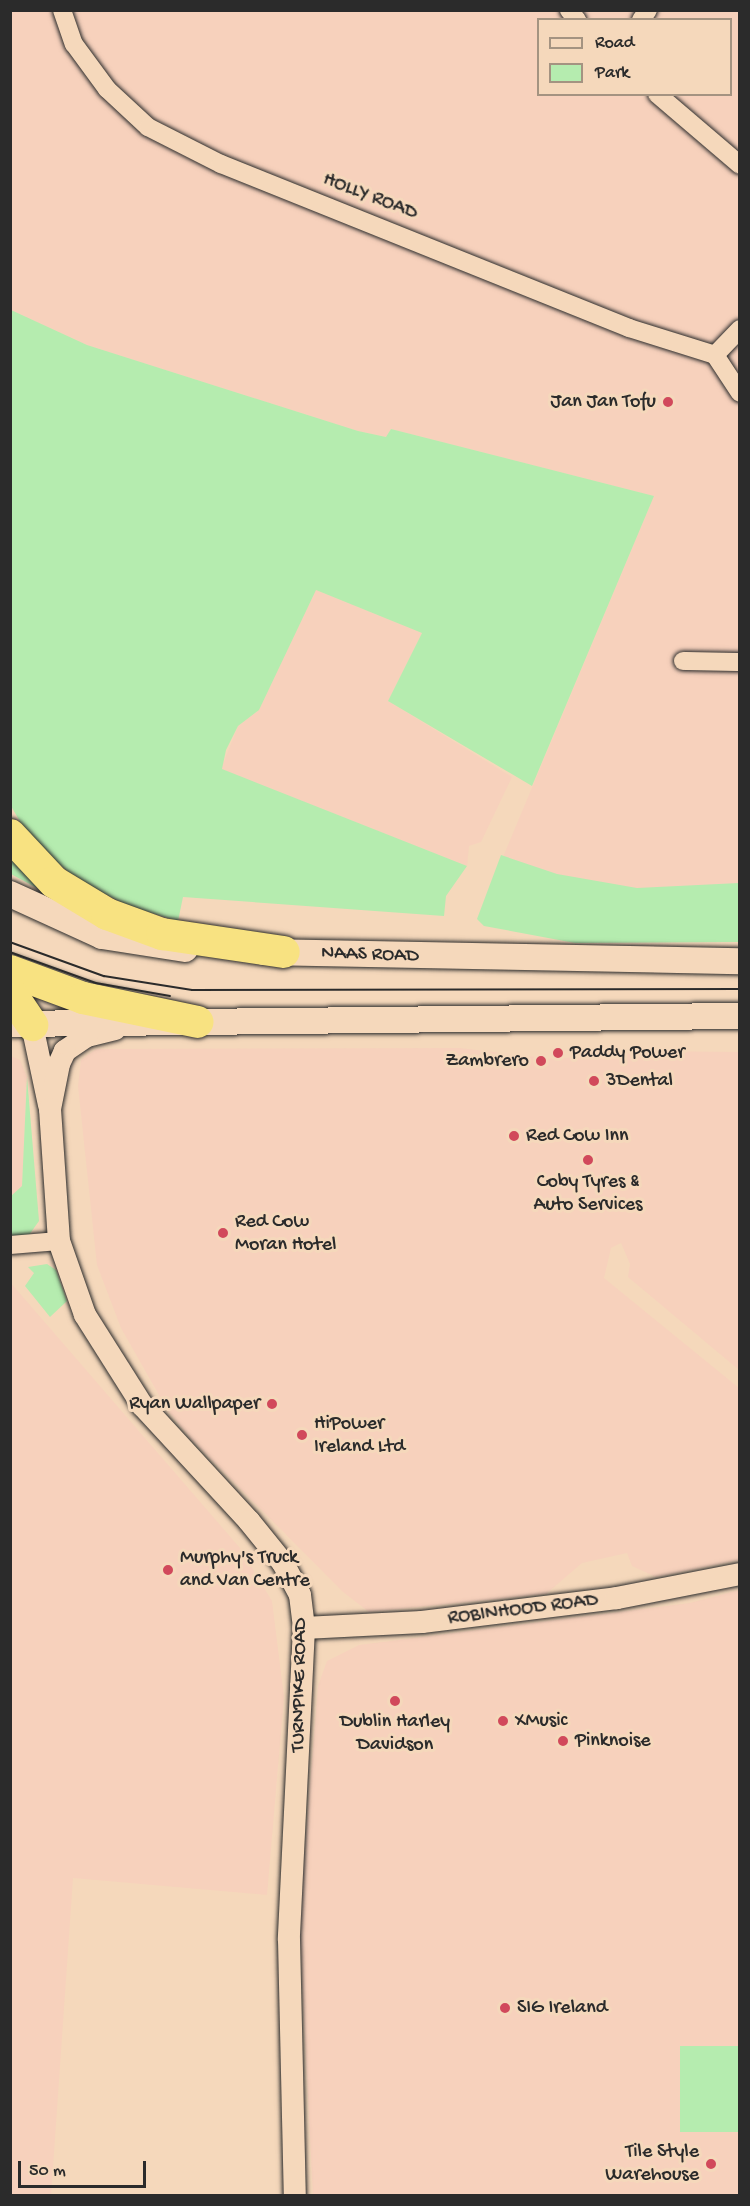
<!DOCTYPE html>
<style>
body{margin:0}
#map{position:relative;width:750px;height:2206px;overflow:hidden;background:#f5d8bb;font-family:"Gochi Hand",sans-serif}
div>[style]{position:absolute}
[style*='--x']{left:calc(var(--x)*1px);top:calc(var(--y)*1px);width:calc(var(--w)*1px);rotate:calc(var(--a)*1deg)}
.built>*{inset:0;background:#f7d1bc}
.green>*{inset:0;background:#b5ecaf;transform-origin:0 0}
.roads{filter:drop-shadow(0 0 2px #2b2b2b) drop-shadow(0 0 2px #2b2b2b)}
.minor>*{height:18px;margin:-9px;padding:0 9px;transform-origin:9px;border-radius:9px;background:#f5d8bb}
.tertiary>*{height:22px;margin:-11px;padding:0 11px;transform-origin:11px;border-radius:11px;background:#f5d8bb}
.secondary>*{height:26px;margin:-13px;padding:0 13px;transform-origin:13px;border-radius:13px;background:#f5d8bb}
.motorway>*{height:32px;margin:-16px;padding:0 16px;transform-origin:16px;border-radius:16px;background:#f8e281}
.tram>*{height:1.5px;margin:-0.75px;padding:0 0.75px;transform-origin:0.75px;border-radius:0.75px;background:#2b2b2b}
.dots>*{width:16px;height:16px;translate:-50% -50%;box-sizing:border-box;border:3px solid #f5d8bb;border-radius:50%}
span{translate:-50% -50%;white-space:nowrap;text-align:center;line-height:1.15;-webkit-text-stroke:6px #f5d8bb;paint-order:stroke}
.street-label{font-size:20px;color:#2b2b2b}
.poi-label{font-size:20px;color:#2b2b2b}
.right{translate:-100% -50%;text-align:right}
.left{translate:0 -50%;text-align:left}
.frame{position:absolute;inset:0;border:12px solid #2b2b2b;pointer-events:none}
.legend{position:absolute;left:537px;top:18px;width:195px;height:78px;box-sizing:border-box;background:#f5d8bb;border:2px solid #a49381;margin:0;padding:8px 10px;list-style:none;font-size:18px;color:#2b2b2b}
.legend li{display:flex;align-items:center;gap:12px;height:30px}
.legend b{width:30px;border:2px solid #a49381}
.scale{position:absolute;left:18px;top:2161px;width:128px;height:27px;box-sizing:border-box;border:3px solid #2b2b2b;border-top:0;padding-left:8px;font-size:18px;line-height:21px;white-space:nowrap;color:#2b2b2b;-webkit-text-stroke:4px #f5d8bb;paint-order:stroke}
</style>
<div id="map">
<div class="built">
<i style="clip-path:polygon(evenodd,11px 11px,739px 11px,739px 940px,477px 919px,654px 496px,391px 429px,387px 437px,358px 431px,87px 345px,11px 310px,11px 11px,538px 20px,730px 20px,730px 94px,538px 94px,538px 20px)"></i>
<i style="clip-path:polygon(316px 590px,422px 633px,388px 701px,512px 777px,481px 842px,469px 846px,467px 866px,221px 769px,238px 726px,259px 710px)"></i>
<i style="clip-path:polygon(460px 1048px,553px 1059px,642px 1051px,739px 1052px,739px 1370px,628px 1277px,630px 1264px,621px 1243px,611px 1248px,604px 1278px,739px 1388px,739px 1560px,656px 1577px,632px 1566px,627px 1553px,582px 1563px,546px 1594px,369px 1612px,343px 1592px,192px 1440px,168px 1411px,121px 1328px,97px 1265px,78px 1086px,81px 1060px,96px 1049px)"></i>
<i style="clip-path:polygon(11px 1056px,20px 1060px,27px 1077px,22px 1186px,11px 1196px)"></i>
<i style="clip-path:polygon(10px 1282px,240px 1548px,272px 1601px,284px 1697px,267px 1895px,73px 1878px,51px 2196px,10px 2195px)"></i>
<i style="clip-path:polygon(739px 1590px,739px 2195px,313px 2196px,299px 1921px,318px 1686px,327px 1661px,359px 1645px,690px 1603px)"></i>
</div>
<div class="green">
<i style="clip-path:polygon(11px 310px,87px 345px,358px 431px,386px 437px,391px 429px,654px 496px,532px 786px,388px 701px,422px 633px,316px 590px,259px 710px,238px 726px,226px 750px,222px 769px,467px 866px,446px 896px,444px 916px,183px 897px,178px 921px,129px 906px,81px 882px,32px 842px,11px 806px)"></i>
<i style="clip-path:polygon(10px 848px,89px 916px,11px 874px)"></i>
<i style="clip-path:polygon(501px 855px,557px 874px,637px 888px,739px 883px,739px 942px,575px 943px,484px 926px,477px 919px)"></i>
<i style="clip-path:polygon(27px 1077px,39px 1221px,29px 1235px,11px 1236px,11px 1196px,22px 1186px)"></i>
<i style="clip-path:polygon(47px 1264px,56px 1270px,67px 1301px,50px 1317px,25px 1286px,34px 1273px,28px 1267px)"></i>
<i style="left:739px;top:2046px;width:86px;height:59px;rotate:90deg"></i>
</div>
<div class="roads">
<div class="minor">
<i style="--x:62;--y:10;--w:36;--a:71"></i>
<i style="--x:74;--y:44;--w:56;--a:53.7"></i>
<i style="--x:107;--y:89;--w:56;--a:42.8"></i>
<i style="--x:148;--y:127;--w:82;--a:26.9"></i>
<i style="--x:221;--y:164;--w:440;--a:21.9"></i>
<i style="--x:629;--y:328;--w:90;--a:17.4"></i>
<i style="--x:569;--y:10;--w:13;--a:51"></i>
<i style="--x:641;--y:20;--w:12;--a:-55"></i>
<i style="--x:657;--y:94;--w:109;--a:40.5"></i>
<i style="--x:715;--y:355;--w:45;--a:56.7"></i>
<i style="--x:715;--y:355;--w:36;--a:-46"></i>
<i style="--x:683;--y:661;--w:57;--a:1"></i>
<i style="--x:10;--y:1245;--w:49;--a:-4.7"></i>
</div>
<div class="tertiary">
<i style="--x:32;--y:1025;--w:82;--a:78"></i>
<i style="--x:115;--y:1029;--w:29;--a:166"></i>
<i style="--x:87;--y:1036;--w:27;--a:146"></i>
<i style="--x:65;--y:1051;--w:14;--a:115"></i>
<i style="--x:59;--y:1064;--w:46;--a:101.3"></i>
<i style="--x:50;--y:1109;--w:132;--a:86.1"></i>
<i style="--x:59;--y:1241;--w:78;--a:70.6"></i>
<i style="--x:85;--y:1315;--w:107;--a:57.7"></i>
<i style="--x:142;--y:1405;--w:158;--a:47.3"></i>
<i style="--x:249;--y:1521;--w:54;--a:51"></i>
<i style="--x:283;--y:1563;--w:36;--a:62"></i>
<i style="--x:300;--y:1595;--w:33;--a:83"></i>
<i style="--x:304;--y:1628;--w:312;--a:92.8"></i>
<i style="--x:289;--y:1940;--w:256;--a:88.7"></i>
<i style="--x:304;--y:1628;--w:118;--a:-2.9"></i>
<i style="--x:422;--y:1622;--w:196;--a:-7"></i>
<i style="--x:617;--y:1598;--w:125;--a:-11"></i>
</div>
<div class="secondary">
<i style="--x:10;--y:894;--w:101;--a:24.5"></i>
<i style="--x:102;--y:936;--w:84;--a:8.9"></i>
<i style="--x:264;--y:952;--w:476;--a:1.1"></i>
<i style="--x:10;--y:1024;--w:730;--a:-0.63"></i>
</div>
<div class="motorway">
<i style="--x:10;--y:835;--w:64;--a:46.9"></i>
<i style="--x:54;--y:882;--w:62;--a:31.1"></i>
<i style="--x:107;--y:914;--w:59;--a:20"></i>
<i style="--x:162;--y:934;--w:123;--a:8.4"></i>
<i style="--x:10;--y:971;--w:78;--a:20.3"></i>
<i style="--x:83;--y:998;--w:117;--a:11.8"></i>
<i style="--x:10;--y:992;--w:40;--a:56"></i>
</div>
</div>
<div class="tram">
<i style="--x:10;--y:942;--w:100;--a:19.9"></i>
<i style="--x:104;--y:976;--w:89;--a:9"></i>
<i style="--x:192;--y:990;--w:548;--a:-0.1"></i>
<i style="--x:10;--y:952;--w:91;--a:19.8"></i>
<i style="--x:96;--y:983;--w:75;--a:10"></i>
</div>
<div class="dots">
<i style="left:668px;top:402px;background:#d1495b"></i>
<i style="left:558px;top:1053px;background:#d1495b"></i>
<i style="left:541px;top:1061px;background:#d1495b"></i>
<i style="left:594px;top:1081px;background:#d1495b"></i>
<i style="left:514px;top:1136px;background:#d1495b"></i>
<i style="left:588px;top:1160px;background:#d1495b"></i>
<i style="left:223px;top:1233px;background:#d1495b"></i>
<i style="left:272px;top:1404px;background:#d1495b"></i>
<i style="left:302px;top:1435px;background:#d1495b"></i>
<i style="left:168px;top:1570px;background:#d1495b"></i>
<i style="left:395px;top:1701px;background:#d1495b"></i>
<i style="left:503px;top:1721px;background:#d1495b"></i>
<i style="left:563px;top:1741px;background:#d1495b"></i>
<i style="left:505px;top:2008px;background:#d1495b"></i>
<i style="left:711px;top:2164px;background:#d1495b"></i>
</div>
<div class="street-label">
<span style="left:370px;top:197px;rotate:21deg">HOLLY ROAD</span>
<span style="left:370px;top:955px;rotate:2deg">NAAS ROAD</span>
<span style="left:523px;top:1610px;rotate:-7deg">ROBINHOOD ROAD</span>
<span style="left:300px;top:1685px;rotate:-89deg">TURNPIKE ROAD</span>
</div>
<div class="poi-label">
<span class="right" style="left:656px;top:402px">Jan Jan Tofu</span>
<span class="left" style="left:570px;top:1053px">Paddy Power</span>
<span class="right" style="left:529px;top:1061px">Zambrero</span>
<span class="left" style="left:606px;top:1081px">3Dental</span>
<span class="left" style="left:526px;top:1136px">Red Cow Inn</span>
<span style="left:588px;top:1194px">Coby Tyres &amp;<br>Auto Services</span>
<span class="left" style="left:235px;top:1234px">Red Cow<br>Moran Hotel</span>
<span class="right" style="left:260px;top:1404px">Ryan Wallpaper</span>
<span class="left" style="left:314px;top:1436px">HiPower<br>Ireland Ltd</span>
<span class="left" style="left:180px;top:1570px">Murphy's Truck<br>and Van Centre</span>
<span class="left" style="left:515px;top:1721px">XMusic</span>
<span style="left:395px;top:1734px">Dublin Harley<br>Davidson</span>
<span class="left" style="left:575px;top:1741px">Pinknoise</span>
<span class="left" style="left:517px;top:2008px">SIG Ireland</span>
<span class="right" style="left:699px;top:2164px">Tile Style<br>Warehouse</span>
</div>
<div class="frame"></div>
<ul class="legend">
<li><b style="height:8px;background:#f5d8bb"></b>Road</li>
<li><b style="height:16px;background:#b5ecaf"></b>Park</li>
</ul>
<div class="scale">50 m</div>
</div>
